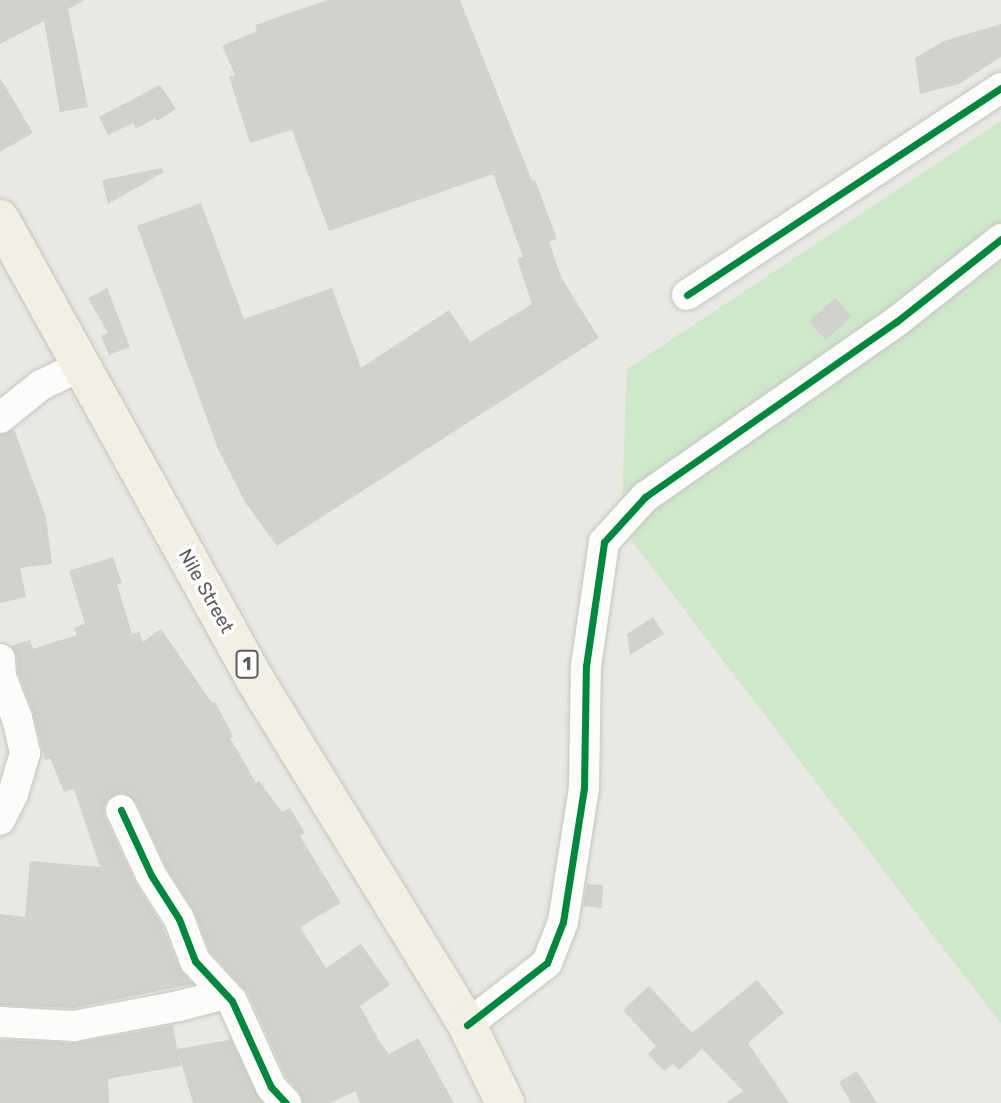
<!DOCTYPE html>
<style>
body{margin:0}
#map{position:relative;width:1001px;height:1103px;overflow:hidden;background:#e9e8e2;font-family:Rubik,sans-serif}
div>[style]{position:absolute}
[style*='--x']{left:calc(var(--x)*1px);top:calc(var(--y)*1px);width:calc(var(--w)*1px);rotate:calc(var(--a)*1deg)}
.green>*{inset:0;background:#cfe7cb}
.building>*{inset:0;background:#d2d1cd;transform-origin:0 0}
.roads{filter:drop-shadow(0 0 2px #c5c5c3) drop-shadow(0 0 2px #c5c5c3)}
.street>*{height:30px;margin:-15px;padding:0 15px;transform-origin:15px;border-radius:15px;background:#fcfcfb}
.primary>*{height:38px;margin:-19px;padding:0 19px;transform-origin:19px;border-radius:19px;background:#f2efe5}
.cycleway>*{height:7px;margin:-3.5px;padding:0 3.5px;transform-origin:3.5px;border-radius:3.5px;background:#00873e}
span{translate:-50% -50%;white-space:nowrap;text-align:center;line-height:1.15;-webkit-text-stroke:7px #fff;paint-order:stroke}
.shield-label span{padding:2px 5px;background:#fff;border:2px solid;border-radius:5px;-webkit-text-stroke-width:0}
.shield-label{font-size:18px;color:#585c61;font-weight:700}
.street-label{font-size:19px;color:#585c61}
</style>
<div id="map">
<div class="green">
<i style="clip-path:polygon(1001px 121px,1001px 1024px,621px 527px,627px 369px)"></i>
</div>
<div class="building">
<i style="clip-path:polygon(0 0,85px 0,68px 9px,88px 107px,60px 112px,44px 21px,0 44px)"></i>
<i style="clip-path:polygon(327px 0,460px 0,532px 181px,535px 180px,557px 239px,549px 242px,562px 279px,599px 338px,277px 546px,245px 502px,218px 449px,137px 226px,201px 203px,244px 319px,332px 288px,361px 368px,449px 310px,470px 342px,532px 304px,517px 259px,523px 257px,493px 174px,329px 231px,292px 130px,250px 143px,229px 77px,235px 75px,222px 46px,257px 31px,255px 25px)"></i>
<i style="clip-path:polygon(1001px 24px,1001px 57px,959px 84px,920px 94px,915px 58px,944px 41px)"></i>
<i style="clip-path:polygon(0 78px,33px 133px,0 152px)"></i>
<i style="clip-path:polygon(160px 85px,176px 109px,157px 121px,155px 118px,136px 129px,133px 123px,108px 135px,99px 117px)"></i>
<i style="clip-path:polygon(162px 168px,164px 172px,108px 204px,102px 180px)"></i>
<i style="clip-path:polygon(107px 288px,130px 347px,109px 355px,101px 336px,108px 333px,88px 298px)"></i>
<i style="left:835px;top:298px;width:25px;height:35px;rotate:48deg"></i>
<i style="clip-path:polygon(14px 429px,46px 517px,52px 564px,20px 568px,26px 597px,0 603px,0 435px)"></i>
<i style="clip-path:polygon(113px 557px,122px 583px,117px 584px,132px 634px,139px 632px,143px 642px,161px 629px,212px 703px,215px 702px,233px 736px,230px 738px,256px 783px,259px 781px,282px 812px,290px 808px,305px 833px,300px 836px,341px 903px,300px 927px,326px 968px,361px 944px,390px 985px,360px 1006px,381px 1044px,389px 1054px,418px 1038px,454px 1103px,360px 1103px,356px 1091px,330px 1103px,303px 1103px,299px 1092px,286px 1077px,248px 993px,210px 952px,195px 913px,166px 867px,137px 803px,123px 793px,107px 799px,104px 808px,105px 817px,135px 882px,163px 927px,179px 968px,193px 984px,73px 1008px,0 1005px,0 914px,25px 917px,30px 861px,100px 867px,74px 789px,64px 792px,50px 758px,45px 760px,33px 712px,18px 673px,17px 657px,11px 646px,30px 640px,33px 649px,77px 635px,74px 628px,85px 624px,69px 571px)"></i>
<i style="clip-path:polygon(653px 617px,664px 634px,630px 655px,627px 634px)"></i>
<i style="clip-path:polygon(587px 884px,603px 885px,602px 908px,583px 906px)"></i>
<i style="clip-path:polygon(757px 980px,784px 1013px,748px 1043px,789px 1103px,726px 1103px,743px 1091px,702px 1049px,679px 1070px,673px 1064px,664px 1071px,648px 1054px,656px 1046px,623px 1010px,649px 986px,692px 1033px)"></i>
<i style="clip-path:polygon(173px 1025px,177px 1049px,229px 1040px,229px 1036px,262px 1103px,193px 1103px,179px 1055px,181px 1066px,108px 1079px,109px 1103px,0 1103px,0 1040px,77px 1043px)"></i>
<i style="clip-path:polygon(857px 1071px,877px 1103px,851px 1103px,839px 1082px)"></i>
</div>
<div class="roads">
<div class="street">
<i style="--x:687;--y:295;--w:376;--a:-33.4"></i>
<i style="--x:0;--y:418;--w:53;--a:-38.8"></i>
<i style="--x:41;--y:385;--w:44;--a:-25.4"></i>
<i style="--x:0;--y:659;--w:18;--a:87"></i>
<i style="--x:1;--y:677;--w:44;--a:68.7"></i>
<i style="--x:17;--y:718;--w:36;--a:77"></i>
<i style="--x:25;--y:753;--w:43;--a:106.3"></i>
<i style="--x:13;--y:794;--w:29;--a:117"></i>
<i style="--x:121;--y:810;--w:72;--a:65.2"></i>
<i style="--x:151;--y:875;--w:52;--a:57.5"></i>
<i style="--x:179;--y:919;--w:45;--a:69.1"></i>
<i style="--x:195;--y:961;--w:54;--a:47.2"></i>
<i style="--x:232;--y:1001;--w:94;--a:65.6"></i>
<i style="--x:271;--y:1087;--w:22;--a:47"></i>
<i style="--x:0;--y:1022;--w:74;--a:3.1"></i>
<i style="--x:74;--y:1026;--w:107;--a:-10.8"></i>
<i style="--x:179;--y:1006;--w:48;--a:-14.6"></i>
<i style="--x:467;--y:1025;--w:101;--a:-37.8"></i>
<i style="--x:547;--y:963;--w:44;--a:-68.7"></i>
<i style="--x:563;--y:922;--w:136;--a:-81.1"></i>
<i style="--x:584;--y:788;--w:122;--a:-89.1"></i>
<i style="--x:586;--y:666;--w:125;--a:-81.7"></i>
<i style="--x:604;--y:542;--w:61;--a:-47.7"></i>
<i style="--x:645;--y:497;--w:306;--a:-34.9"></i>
<i style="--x:896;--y:322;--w:134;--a:-38.3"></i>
</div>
<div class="primary">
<i style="--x:0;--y:219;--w:530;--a:61.02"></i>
<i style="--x:257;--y:683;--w:401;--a:58.4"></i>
<i style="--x:467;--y:1025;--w:87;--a:64"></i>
</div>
</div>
<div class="cycleway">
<i style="--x:687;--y:295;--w:376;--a:-33.4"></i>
<i style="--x:121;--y:810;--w:72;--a:65.2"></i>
<i style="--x:151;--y:875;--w:52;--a:57.5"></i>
<i style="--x:179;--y:919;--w:45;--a:69.1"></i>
<i style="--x:195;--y:961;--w:54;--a:47.2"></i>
<i style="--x:232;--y:1001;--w:94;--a:65.6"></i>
<i style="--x:271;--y:1087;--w:22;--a:47"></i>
<i style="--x:467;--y:1025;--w:101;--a:-37.8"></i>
<i style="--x:547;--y:963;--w:44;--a:-68.7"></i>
<i style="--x:563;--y:922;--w:136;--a:-81.1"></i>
<i style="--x:584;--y:788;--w:122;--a:-89.1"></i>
<i style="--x:586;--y:666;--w:125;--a:-81.7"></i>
<i style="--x:604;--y:542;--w:61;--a:-47.7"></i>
<i style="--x:645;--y:497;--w:306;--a:-34.9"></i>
<i style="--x:896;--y:322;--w:134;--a:-38.3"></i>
</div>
<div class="shield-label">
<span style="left:247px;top:664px">1</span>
</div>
<div class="street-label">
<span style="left:206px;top:591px;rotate:61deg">Nile Street</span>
</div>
</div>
